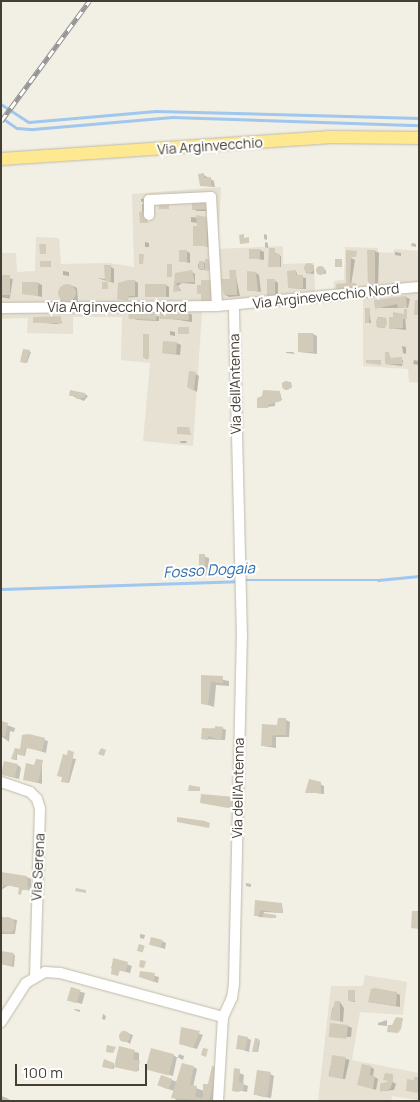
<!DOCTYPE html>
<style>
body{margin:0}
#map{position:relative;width:420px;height:1102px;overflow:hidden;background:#f2efe4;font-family:Manrope,sans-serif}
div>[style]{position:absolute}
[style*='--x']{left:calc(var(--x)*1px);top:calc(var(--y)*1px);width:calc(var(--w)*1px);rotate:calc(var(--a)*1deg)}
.residential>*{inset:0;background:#e6e1d2}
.shadow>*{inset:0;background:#0003;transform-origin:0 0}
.round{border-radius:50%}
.stream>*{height:2.5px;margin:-1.25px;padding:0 1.25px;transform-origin:1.25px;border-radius:1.25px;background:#9fc7ef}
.building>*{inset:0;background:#d3cbb9;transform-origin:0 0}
.roads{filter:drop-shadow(0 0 1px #c0baa9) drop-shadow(0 0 1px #c0baa9)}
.minor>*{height:10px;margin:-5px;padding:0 5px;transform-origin:5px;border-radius:5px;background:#fff}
.major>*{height:12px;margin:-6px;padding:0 6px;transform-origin:6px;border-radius:6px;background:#fee991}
.rail>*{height:4.5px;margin-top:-2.25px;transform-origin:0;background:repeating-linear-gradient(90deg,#fff 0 8px,#949494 0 16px);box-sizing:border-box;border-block:1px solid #949494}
span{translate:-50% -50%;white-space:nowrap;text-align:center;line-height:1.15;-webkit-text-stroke:4px #fff;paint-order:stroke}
.street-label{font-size:14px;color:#443f34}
.water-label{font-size:15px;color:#2e6daf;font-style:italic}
.frame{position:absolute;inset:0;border:2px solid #443f34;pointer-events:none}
.scale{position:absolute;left:15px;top:1064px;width:132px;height:22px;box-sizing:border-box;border:2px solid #443f34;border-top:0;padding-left:6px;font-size:15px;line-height:18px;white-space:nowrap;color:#443f34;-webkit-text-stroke:4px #fff;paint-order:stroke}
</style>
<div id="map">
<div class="residential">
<i style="clip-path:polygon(221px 187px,218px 249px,283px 246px,283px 264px,314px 263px,315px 293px,334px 291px,334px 281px,344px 280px,345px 247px,378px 248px,378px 252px,393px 253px,394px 249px,419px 251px,419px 383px,409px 382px,408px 369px,363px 366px,363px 299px,202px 312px,193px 446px,143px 441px,150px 363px,121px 360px,122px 317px,73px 317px,73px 334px,27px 333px,28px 318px,1px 319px,1px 253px,16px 253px,17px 272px,35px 271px,36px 237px,59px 238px,61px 264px,109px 263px,134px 267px,132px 194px)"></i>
<i style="clip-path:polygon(365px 975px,407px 982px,403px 1015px,360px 1012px,352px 1060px,419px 1073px,419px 1100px,392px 1096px,391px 1101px,318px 1101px,331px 986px,363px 986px)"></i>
</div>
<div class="shadow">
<i style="clip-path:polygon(204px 175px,214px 181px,215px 187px,201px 186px)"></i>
<i style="clip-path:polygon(147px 198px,148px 202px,144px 202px,148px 205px,147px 223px,142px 223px,142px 204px,146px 204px,141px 201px,141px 199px)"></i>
<i style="clip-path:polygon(193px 202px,212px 211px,197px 211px,193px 209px)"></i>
<i style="clip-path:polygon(191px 217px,208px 219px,211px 247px,195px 245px,201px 227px,198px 223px,191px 222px)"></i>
<i style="clip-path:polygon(264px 234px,267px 235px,267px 240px,264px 239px)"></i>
<i style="clip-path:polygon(145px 242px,149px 243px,149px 247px,145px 247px)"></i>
<i style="clip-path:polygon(265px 242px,268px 243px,268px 248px,265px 247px)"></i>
<i style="clip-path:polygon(412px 243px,416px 244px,416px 247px,411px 246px)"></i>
<i style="clip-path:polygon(260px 250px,264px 252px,264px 260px,250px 258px)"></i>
<i style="clip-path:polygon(270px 250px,281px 256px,281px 267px,269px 266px)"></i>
<i style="clip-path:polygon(186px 251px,190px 253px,190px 263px,180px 261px)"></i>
<i style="clip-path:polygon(375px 251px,379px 253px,378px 289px,369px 287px)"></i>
<i style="clip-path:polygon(356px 252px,355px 257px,349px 257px,355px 260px,351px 285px,357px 285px,357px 288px,340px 292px,347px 285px,347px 258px)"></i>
<i style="clip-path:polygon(395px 252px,401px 253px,401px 256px,395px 255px)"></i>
<i class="round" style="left:198px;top:262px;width:8px;height:8px"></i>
<i style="clip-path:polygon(306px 265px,314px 266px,314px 274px,306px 273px)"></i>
<i style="clip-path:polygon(110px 266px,114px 269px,114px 283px,97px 278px,106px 279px)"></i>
<i style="clip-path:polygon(317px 267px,326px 270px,326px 274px,317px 273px)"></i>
<i style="clip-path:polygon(63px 271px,69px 272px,69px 276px,63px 275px)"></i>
<i style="clip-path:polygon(235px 271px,240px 296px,229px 297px,225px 295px)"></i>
<i style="clip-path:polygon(296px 271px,298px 277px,306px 278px,306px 289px,289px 288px)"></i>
<i style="clip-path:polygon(192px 272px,195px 274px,195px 284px,182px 283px,178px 286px,181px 291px,175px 291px,177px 274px)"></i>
<i style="clip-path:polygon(256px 273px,259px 275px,261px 292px,248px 290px)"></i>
<i style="left:1px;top:277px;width:12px;height:20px;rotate:9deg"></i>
<i style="clip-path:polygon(274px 280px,278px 283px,278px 300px,272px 300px)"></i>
<i style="clip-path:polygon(135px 281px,138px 283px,138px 297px,118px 298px)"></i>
<i style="clip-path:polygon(38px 283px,42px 285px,42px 297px,29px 294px)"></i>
<i style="clip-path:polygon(166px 285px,169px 287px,169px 297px,147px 296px)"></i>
<i style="clip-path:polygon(73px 286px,77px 288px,78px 303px,61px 301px,60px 287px)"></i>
<i style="clip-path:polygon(406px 297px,410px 299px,408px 308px,376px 308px)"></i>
<i style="clip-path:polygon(369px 310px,371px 323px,367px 323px)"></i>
<i style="clip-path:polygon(131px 311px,162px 317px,189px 313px,192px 315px,192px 322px,159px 317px,159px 321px,137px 320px,129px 316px)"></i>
<i style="clip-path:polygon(394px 313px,405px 315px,406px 330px,390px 328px)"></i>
<i style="clip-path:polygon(60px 317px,62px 323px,56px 324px,34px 322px)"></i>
<i style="left:378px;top:317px;width:8px;height:10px;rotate:7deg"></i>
<i style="clip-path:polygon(170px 331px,175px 332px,175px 336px,170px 335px)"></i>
<i style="clip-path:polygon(313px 334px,317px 336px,317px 354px,299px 352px)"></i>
<i style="clip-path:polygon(149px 335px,148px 359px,144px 358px)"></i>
<i style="clip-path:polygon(177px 343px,181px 345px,180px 355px,163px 353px)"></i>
<i style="clip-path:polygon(402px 346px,406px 347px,406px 354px,403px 353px)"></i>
<i style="clip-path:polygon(24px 350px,31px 352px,27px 363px,21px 362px)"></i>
<i style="clip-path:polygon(293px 352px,295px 354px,286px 353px,286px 352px)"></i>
<i style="clip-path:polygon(389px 353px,390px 359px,403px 360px,402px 366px,386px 364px)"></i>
<i style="clip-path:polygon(414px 360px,419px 361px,419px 365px,413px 364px)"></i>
<i style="clip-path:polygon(196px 374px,199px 376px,197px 392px,188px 386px)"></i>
<i style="clip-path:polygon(291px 382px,292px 388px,282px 385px,282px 383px)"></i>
<i style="clip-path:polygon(280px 393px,282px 400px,275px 401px,275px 406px,260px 408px,262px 400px)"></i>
<i style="clip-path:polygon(85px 394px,88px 396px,84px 401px,70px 395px)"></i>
<i style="clip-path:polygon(180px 441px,186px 441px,187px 443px,181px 443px)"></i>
<i style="clip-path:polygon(200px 555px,209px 558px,209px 576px,200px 574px)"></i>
<i style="clip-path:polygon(202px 676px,229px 681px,229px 686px,216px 685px,214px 707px,202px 703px)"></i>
<i style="clip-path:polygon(286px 720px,290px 722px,289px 737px,276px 737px,276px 748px,263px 746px)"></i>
<i style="clip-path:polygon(1px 723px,15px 728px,14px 732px,10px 731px,9px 742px,1px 736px)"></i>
<i style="clip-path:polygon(222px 728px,226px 730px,225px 740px,202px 739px,203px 729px)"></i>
<i style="clip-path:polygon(30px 736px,48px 741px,46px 753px,27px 747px,25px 756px,17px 754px,17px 760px,12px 759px,16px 750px,21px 750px,23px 737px)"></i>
<i style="clip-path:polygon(63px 757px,76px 759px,69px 783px,64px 782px)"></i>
<i style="clip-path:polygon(42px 761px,42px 784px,24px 779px)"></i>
<i style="clip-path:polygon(18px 765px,21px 768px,19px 779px,3px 775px)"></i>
<i style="clip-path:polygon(320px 784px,324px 786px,324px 794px,307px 792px)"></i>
<i style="clip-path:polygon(27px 877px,31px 879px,31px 891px,9px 885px,1px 890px,3px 885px)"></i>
<i style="clip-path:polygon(246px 883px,251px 884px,251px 887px,246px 886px)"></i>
<i style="clip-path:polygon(256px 901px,282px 904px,283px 913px,264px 912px,263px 915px,277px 918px,259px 917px,255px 915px)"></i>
<i style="clip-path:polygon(1px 917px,17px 920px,15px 934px,1px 934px)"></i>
<i style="clip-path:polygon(140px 934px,145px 935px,144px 939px,140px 938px)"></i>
<i style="clip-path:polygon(162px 941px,166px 943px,165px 949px,151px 944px)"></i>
<i style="clip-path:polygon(1px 953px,15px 955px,14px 967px,1px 964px)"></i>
<i style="clip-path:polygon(114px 960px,132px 966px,130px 973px,111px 968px)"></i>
<i style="clip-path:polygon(141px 972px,159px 977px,158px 983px,144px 978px)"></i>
<i style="clip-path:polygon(71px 989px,85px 993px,82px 1004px,72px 1001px)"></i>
<i style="clip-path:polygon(355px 992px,355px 1002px,349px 1001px)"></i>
<i style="clip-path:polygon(396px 993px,400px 995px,400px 1007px,369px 1002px)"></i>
<i style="clip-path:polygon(340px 1002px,344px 1008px,343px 1022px,331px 1019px,332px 1009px)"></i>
<i style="clip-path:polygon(75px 1009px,80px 1010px,80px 1012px,74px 1010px)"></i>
<i style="clip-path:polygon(103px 1014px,106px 1016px,105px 1020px,102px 1019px)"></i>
<i style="clip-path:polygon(387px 1020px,387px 1026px,378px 1025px,378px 1023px)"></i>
<i style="clip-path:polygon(348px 1026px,352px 1028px,351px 1037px,330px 1036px)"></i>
<i style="clip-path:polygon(182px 1028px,203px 1035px,197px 1049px,181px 1044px)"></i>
<i style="clip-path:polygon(122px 1031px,133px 1035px,130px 1044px,120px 1037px)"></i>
<i style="clip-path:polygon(247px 1038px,251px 1040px,249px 1052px,237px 1048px)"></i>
<i style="clip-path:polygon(259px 1040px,260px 1041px,258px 1052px,255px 1052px)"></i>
<i style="clip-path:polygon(120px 1048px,139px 1053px,139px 1071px,114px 1065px,114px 1069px,105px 1067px,113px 1064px,116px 1066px)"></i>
<i style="clip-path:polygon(179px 1054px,184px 1056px,183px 1060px,177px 1057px,173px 1076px,148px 1069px,173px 1055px,178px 1058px)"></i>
<i style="left:333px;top:1056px;width:17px;height:20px;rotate:13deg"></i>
<i style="clip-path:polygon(194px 1067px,197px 1069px,193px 1087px,204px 1091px,209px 1086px,211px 1075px,220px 1078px,214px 1101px,177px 1100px,172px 1097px,174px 1091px,163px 1087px,172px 1080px,185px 1085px)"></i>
<i style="clip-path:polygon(371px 1067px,374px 1069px,373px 1076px,378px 1079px,376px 1090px,361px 1085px)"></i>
<i style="clip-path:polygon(235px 1071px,244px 1075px,243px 1084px,248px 1086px,247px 1092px,237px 1090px)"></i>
<i style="clip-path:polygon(270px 1074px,274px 1076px,271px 1098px,259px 1096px,256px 1094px)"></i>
<i style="clip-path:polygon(393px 1082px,396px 1084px,394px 1090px,382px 1091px,381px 1084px)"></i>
<i style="clip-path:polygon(1px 1096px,7px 1098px,11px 1101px,1px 1101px)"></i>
</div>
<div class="stream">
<i style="--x:1;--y:104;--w:33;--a:33"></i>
<i style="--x:29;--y:122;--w:127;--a:-5"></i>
<i style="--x:156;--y:111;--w:263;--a:1.5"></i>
<i style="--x:1;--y:117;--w:19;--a:35"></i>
<i style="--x:17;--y:128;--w:16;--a:4"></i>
<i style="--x:33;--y:129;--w:140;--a:-4.9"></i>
<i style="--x:172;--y:117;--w:247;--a:1.9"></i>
<i style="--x:243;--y:580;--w:135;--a:0"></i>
<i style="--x:378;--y:580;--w:41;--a:-5.6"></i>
<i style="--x:1;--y:589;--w:236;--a:-1.9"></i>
</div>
<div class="building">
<i style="clip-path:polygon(204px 173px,204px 178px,211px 177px,211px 186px,200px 186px,198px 174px)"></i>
<i style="clip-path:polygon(192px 200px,208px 200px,209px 209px,192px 210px)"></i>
<i style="clip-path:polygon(169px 202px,169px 209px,159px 209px,159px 203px)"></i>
<i style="clip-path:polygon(145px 211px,146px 221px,149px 223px,140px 223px,139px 212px)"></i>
<i style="clip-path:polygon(196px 215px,207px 217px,207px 246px,193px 246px,193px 226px,197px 226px)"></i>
<i style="clip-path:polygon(244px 234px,244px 238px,249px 237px,249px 243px,240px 244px,239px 235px)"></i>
<i style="clip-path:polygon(39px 244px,46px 244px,46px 254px,40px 254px)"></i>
<i style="clip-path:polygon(269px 248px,275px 248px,275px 254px,280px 254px,280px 267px,268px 267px)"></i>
<i style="left:249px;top:249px;width:11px;height:10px"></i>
<i style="left:179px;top:250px;width:8px;height:12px"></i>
<i style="clip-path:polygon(346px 250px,357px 251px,356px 257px,351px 257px,350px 283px,356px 283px,356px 287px,362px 289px,337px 292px,336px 284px,346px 283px)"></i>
<i style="clip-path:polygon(367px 250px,375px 250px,375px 287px,368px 288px)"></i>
<i style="clip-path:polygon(139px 254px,144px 254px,143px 264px,139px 264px)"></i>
<i style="clip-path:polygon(205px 259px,210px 259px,211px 271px,205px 271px)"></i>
<i style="left:335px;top:259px;width:7px;height:8px"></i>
<i style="left:40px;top:261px;width:11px;height:6px"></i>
<i style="left:199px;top:261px;width:5px;height:8px"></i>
<i class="round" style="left:304px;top:263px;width:10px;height:10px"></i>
<i style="left:167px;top:264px;width:5px;height:13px"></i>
<i style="clip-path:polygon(104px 265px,111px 265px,111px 281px,105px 281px)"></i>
<i class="round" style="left:315.5px;top:265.5px;width:9px;height:9px"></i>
<i style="clip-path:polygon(192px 270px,195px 282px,176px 283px,180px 291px,173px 292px,175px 273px)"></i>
<i style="clip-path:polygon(229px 270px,236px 270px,237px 295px,224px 295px,221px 279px,230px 279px)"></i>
<i style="clip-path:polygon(296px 270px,296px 275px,303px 275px,303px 288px,288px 288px,287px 271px)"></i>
<i style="clip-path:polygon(247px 271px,256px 272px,258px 291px,247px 291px)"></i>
<i style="left:1px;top:275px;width:9px;height:20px"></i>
<i style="left:267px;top:279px;width:8px;height:20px"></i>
<i style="clip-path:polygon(128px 280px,135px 280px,135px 296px,129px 296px,128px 301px,117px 299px,118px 283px)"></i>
<i style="clip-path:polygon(201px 280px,212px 280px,211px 302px,201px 302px,201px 294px,197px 294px,197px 285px,201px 285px)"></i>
<i style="clip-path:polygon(22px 282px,38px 282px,38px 296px,22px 294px)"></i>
<i style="left:102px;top:282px;width:6px;height:7px"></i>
<i style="left:145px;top:284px;width:21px;height:13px"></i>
<i class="round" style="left:58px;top:284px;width:18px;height:18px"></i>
<i style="clip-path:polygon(406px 296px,407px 308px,398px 308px,397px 304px,375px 309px,374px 300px)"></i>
<i style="clip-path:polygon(415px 300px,419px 300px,419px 315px,414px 315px)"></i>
<i style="clip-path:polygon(365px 308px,370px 308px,369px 323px,365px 323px)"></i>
<i style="clip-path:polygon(404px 309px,407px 309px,407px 319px,403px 319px,403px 328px,389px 329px,389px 317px,393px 317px,393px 312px,404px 314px)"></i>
<i style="left:160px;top:311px;width:29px;height:8px;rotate:2deg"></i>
<i style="clip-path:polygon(128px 312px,156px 312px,156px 320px,129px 319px)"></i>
<i style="clip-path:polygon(61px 316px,61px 323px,33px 323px,33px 317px)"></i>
<i class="round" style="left:375.5px;top:316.5px;width:11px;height:11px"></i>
<i style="left:178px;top:327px;width:11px;height:7px"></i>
<i style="left:298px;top:333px;width:15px;height:19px"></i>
<i style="left:143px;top:334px;width:6px;height:24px"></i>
<i style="left:163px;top:341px;width:14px;height:12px;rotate:4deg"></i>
<i style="clip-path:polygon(23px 349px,30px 350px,26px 363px,20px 362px)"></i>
<i style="clip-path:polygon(385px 352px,389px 352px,389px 358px,402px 357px,402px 364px,385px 364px)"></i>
<i style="clip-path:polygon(366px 360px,381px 360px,381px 365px,366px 363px)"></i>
<i style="clip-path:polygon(189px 371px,196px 372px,194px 391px,187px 387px)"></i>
<i class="round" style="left:281.5px;top:380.5px;width:9px;height:9px"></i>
<i style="clip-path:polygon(70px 390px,85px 393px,85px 397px,76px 399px,76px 396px,69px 396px)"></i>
<i style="clip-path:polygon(263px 390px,280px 391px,281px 401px,268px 405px,268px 408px,257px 408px,257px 398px,262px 396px)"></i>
<i style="clip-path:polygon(177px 427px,189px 427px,191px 435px,177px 434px)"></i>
<i style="left:199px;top:554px;width:6px;height:21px"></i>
<i style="clip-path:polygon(201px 675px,223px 676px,223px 683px,211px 682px,208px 705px,201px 704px)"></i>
<i style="clip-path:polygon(278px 718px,286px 718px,286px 735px,272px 735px,272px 746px,261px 746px,262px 724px,277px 725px)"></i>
<i style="clip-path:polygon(1px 721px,8px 723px,5px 736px,1px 735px)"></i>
<i style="clip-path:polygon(215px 726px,223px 727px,221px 740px,208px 736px,208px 740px,201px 739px,202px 728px,215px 729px)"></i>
<i style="clip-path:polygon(29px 734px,45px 738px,42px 751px,26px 748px,24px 756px,16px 754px,16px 760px,11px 759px,15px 748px,20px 749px,22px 735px)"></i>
<i style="clip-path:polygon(101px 748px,106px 750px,104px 756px,98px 754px)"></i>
<i style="clip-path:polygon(68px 750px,74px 752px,68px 783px,61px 782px,62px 777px,57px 776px,63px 754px,67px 755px)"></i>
<i style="clip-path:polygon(36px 759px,43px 760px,38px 783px,23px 780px,26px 763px,34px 765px)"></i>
<i style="left:4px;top:761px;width:14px;height:14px;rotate:12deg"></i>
<i style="clip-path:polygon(309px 779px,321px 782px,321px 793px,305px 793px)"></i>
<i style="clip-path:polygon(189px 785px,200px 787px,200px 791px,188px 791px)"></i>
<i style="clip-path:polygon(201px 794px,235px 797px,233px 806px,228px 808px,200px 803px)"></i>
<i style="clip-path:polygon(177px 817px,205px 821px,210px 823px,209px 828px,177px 822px)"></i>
<i style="clip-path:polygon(1px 872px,27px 876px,28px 890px,22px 890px,21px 895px,18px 894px,19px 887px,1px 885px)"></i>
<i style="clip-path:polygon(76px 888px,86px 890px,86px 893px,75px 891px)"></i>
<i style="clip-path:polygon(255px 900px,282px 903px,282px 913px,260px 910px,259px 916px,254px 916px)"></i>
<i style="clip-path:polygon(412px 911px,419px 911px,419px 929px,411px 928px)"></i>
<i style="clip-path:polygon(263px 913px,276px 915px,276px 918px,263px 917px)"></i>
<i class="round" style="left:-1px;top:917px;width:16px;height:16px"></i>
<i style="left:151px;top:937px;width:12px;height:8px;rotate:14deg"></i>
<i style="left:139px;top:944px;width:6px;height:7px;rotate:18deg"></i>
<i style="clip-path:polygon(1px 951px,14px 953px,11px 966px,1px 964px)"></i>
<i style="clip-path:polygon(113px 958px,128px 962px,126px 971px,120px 970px,118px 976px,111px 974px)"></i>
<i style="clip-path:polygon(140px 960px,146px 961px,144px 968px,139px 967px)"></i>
<i style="clip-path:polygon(140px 971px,155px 973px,154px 982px,139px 977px)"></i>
<i style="left:71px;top:987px;width:10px;height:14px;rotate:17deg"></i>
<i style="clip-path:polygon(375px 988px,397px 992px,396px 1006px,368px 1002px,371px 989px)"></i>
<i style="left:348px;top:990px;width:7px;height:11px"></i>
<i style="clip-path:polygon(335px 1001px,340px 1001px,340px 1021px,330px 1020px)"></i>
<i style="clip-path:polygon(396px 1017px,403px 1018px,401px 1029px,398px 1033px,387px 1032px,388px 1025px,392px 1025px)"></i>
<i style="left:330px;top:1023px;width:18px;height:14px;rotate:6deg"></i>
<i style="clip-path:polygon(181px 1027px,200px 1031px,193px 1048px,179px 1044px)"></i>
<i class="round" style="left:118.5px;top:1030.5px;width:11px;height:11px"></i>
<i style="clip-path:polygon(238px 1035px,248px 1037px,245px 1050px,236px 1049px)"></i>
<i style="clip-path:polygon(255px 1038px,259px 1039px,257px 1052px,252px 1052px)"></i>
<i style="clip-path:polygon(107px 1045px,116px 1047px,113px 1053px,106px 1052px)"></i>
<i style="clip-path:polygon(119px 1046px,135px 1050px,133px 1059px,140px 1061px,137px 1072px,114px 1067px)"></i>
<i style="left:151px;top:1048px;width:24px;height:22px;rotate:15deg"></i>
<i style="clip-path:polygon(203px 1048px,208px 1049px,206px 1057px,201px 1055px)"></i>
<i style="left:332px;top:1055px;width:14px;height:22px;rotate:8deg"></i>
<i style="clip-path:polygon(104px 1059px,114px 1063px,112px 1069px,102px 1067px)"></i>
<i style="clip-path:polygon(182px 1063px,194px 1066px,190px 1085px,197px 1086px,195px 1097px,203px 1098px,203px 1084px,208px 1084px,212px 1066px,218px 1067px,209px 1101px,171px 1098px)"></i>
<i style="clip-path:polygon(362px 1064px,371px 1066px,370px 1075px,375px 1076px,373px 1089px,357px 1085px)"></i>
<i style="clip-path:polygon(234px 1068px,240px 1069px,239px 1082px,244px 1083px,243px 1090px,238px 1092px,232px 1091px)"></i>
<i style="left:257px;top:1070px;width:14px;height:25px;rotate:8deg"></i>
<i style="clip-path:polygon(385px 1073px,393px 1074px,393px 1081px,390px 1089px,380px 1092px,380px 1084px,389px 1081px,383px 1080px)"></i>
<i style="left:161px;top:1075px;width:12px;height:11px;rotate:20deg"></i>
<i style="clip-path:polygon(414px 1077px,419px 1077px,419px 1093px,406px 1091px,407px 1079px,414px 1080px)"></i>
</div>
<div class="roads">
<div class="minor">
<i style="--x:149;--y:215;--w:15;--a:-90"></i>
<i style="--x:149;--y:200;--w:62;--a:-2.8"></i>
<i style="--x:211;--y:197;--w:109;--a:86.8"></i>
<i style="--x:1;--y:308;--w:216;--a:-0.5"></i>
<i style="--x:217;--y:306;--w:203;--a:-5.4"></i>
<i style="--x:1;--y:782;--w:31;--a:19"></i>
<i style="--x:30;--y:792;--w:10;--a:45"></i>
<i style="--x:37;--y:799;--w:10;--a:73"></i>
<i style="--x:40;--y:809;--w:167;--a:91.7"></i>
<i style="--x:223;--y:1017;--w:21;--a:-65"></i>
<i style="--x:232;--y:998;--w:15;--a:-82"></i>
<i style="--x:234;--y:983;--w:345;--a:-88.7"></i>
<i style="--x:242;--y:638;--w:333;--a:-91.4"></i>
<i style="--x:1;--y:1022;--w:46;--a:-57.3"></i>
<i style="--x:26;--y:983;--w:22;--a:-30"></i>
<i style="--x:45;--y:972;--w:15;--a:4"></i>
<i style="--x:60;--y:973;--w:169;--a:15.1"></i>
<i style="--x:218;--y:1101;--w:84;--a:-86.6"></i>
</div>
<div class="major">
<i style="--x:1;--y:159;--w:328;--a:-3.8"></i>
<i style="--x:328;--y:137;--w:91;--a:0.6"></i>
</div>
</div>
<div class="rail">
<i style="--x:1;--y:121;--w:149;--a:-53.7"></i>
</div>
<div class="street-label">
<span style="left:210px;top:146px;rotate:-4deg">Via Arginvecchio</span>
<span style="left:326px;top:296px;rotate:-6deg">Via Arginevecchio Nord</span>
<span style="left:117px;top:307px">Via Arginvecchio Nord</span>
<span style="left:235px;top:384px;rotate:-91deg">Via dell'Antenna</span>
<span style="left:238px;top:788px;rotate:-89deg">Via dell'Antenna</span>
<span style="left:38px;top:867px;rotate:-87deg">Via Serena</span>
</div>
<div class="water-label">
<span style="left:209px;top:570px;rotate:-3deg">Fosso Dogaia</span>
</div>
<div class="frame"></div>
<div class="scale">100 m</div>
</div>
